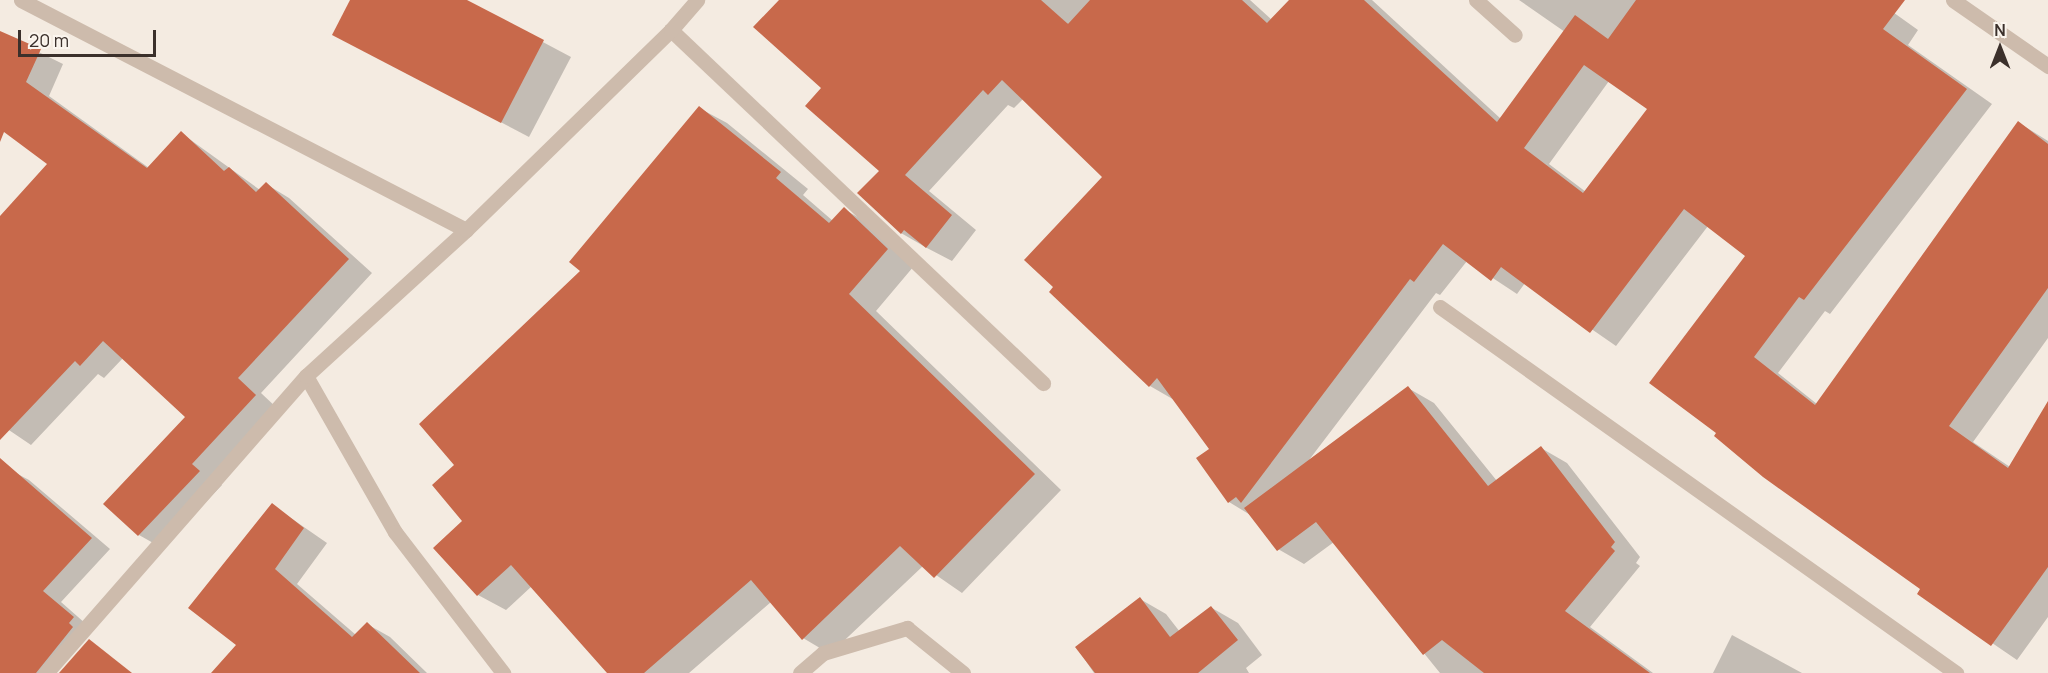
<!DOCTYPE html>
<style>
body{margin:0}
#map{position:relative;width:2048px;height:673px;overflow:hidden;background:#f4ebe1;font-family:Manrope,sans-serif}
div>[style]{position:absolute}
[style*='--x']{left:calc(var(--x)*1px);top:calc(var(--y)*1px);width:calc(var(--w)*1px);rotate:calc(var(--a)*1deg)}
.shadow>*{inset:0;background:#0003}
.building>*{inset:0;background:#c8694b}
.minor>*{height:15px;margin:-7.5px;padding:0 7.5px;transform-origin:7.5px;border-radius:7.5px;background:#cdbbac}
span{translate:-50% -50%;white-space:nowrap;text-align:center;line-height:1.15;-webkit-text-stroke:4.5px #fbf5ee;paint-order:stroke}
.north{position:absolute;left:1970px;top:18px;width:60px;height:60px;-webkit-text-stroke:4px #fbf5ee;paint-order:stroke;rotate:0deg;font-size:16px;font-weight:700;line-height:24px;text-align:center;color:#3b302b}
.north::after{content:'';display:block;margin:auto;width:21px;height:27px;background:#3b302b;clip-path:polygon(50% 0,100% 100%,50% 72%,0 100%)}
.scale{position:absolute;left:18px;top:30px;width:138px;height:27px;box-sizing:border-box;border:3px solid #3b302b;border-top:0;padding-left:8px;font-size:18px;line-height:21px;white-space:nowrap;color:#3b302b;-webkit-text-stroke:4px #fbf5ee;paint-order:stroke}
</style>
<div id="map">
<div class="shadow">
<i style="clip-path:polygon(351px 0,464px 0,571px 57px,529px 137px,334px 34px)"></i>
<i style="clip-path:polygon(evenodd,781px 0,1250px 0,1272px 20px,1291px 0,1372px 0,1501px 119px,1565px 32px,1519px 0,1876px 0,1918px 30px,1908px 45px,1992px 104px,1830px 314px,1825px 311px,1778px 373px,1817px 404px,2019px 123px,2048px 141px,2048px 338px,1973px 442px,2010px 467px,2048px 404px,2048px 617px,2017px 660px,1919px 593px,1922px 589px,1716px 436px,1747px 256px,1708px 226px,1616px 346px,1525px 283px,1517px 294px,1467px 261px,1440px 295px,1436px 293px,1309px 460px,1408px 388px,1434px 403px,1497px 481px,1541px 448px,1567px 463px,1640px 557px,1636px 563px,1640px 566px,1590px 627px,1653px 673px,1440px 673px,1334px 542px,1304px 564px,1278px 549px,1252px 516px,1229px 502px,1211px 450px,1176px 401px,1150px 386px,1055px 287px,1104px 177px,1023px 99px,1014px 108px,1008px 105px,929px 191px,976px 230px,952px 261px,927px 248px,901px 233px,881px 171px,823px 88px,781px 0,1609px 81px,1649px 109px,1586px 192px,1549px 164px,1609px 81px)"></i>
<i style="clip-path:polygon(0 33px,63px 64px,49px 96px,149px 168px,181px 133px,260px 190px,266px 184px,289px 198px,372px 273px,261px 393px,278px 409px,214px 478px,222px 485px,162px 548px,139px 535px,187px 417px,123px 358px,104px 378px,98px 374px,31px 445px,0 424px,0 219px,49px 164px,0 128px)"></i>
<i style="clip-path:polygon(699px 108px,727px 123px,808px 189px,803px 195px,833px 221px,844px 209px,871px 225px,914px 266px,876px 311px,1061px 490px,962px 593px,923px 566px,830px 654px,803px 638px,771px 602px,689px 673px,609px 673px,532px 586px,506px 610px,478px 595px,456px 466px,582px 271px)"></i>
<i style="clip-path:polygon(10px 470px,29px 480px,110px 549px,61px 602px,86px 624px,49px 673px,0 673px,0 480px)"></i>
<i style="clip-path:polygon(272px 505px,327px 543px,297px 584px,356px 635px,367px 624px,390px 637px,427px 673px,213px 673px,238px 645px)"></i>
<i style="clip-path:polygon(1140px 599px,1166px 614px,1180px 632px,1212px 608px,1238px 623px,1262px 655px,1246px 668px,1249px 673px,1094px 673px,1077px 648px)"></i>
<i style="clip-path:polygon(1732px 635px,1802px 673px,1713px 673px)"></i>
</div>
<div class="building">
<i style="clip-path:polygon(350px 0,467px 0,544px 40px,501px 123px,332px 35px)"></i>
<i style="clip-path:polygon(evenodd,779px 0,1041px 0,1068px 24px,1090px 0,1242px 0,1267px 23px,1289px 0,1364px 0,1497px 122px,1575px 15px,1608px 39px,1636px 0,1905px 0,1883px 29px,1967px 89px,1804px 300px,1799px 297px,1754px 357px,1815px 405px,2018px 121px,2048px 144px,2048px 288px,1949px 426px,2008px 468px,2048px 401px,2048px 567px,1991px 646px,1917px 594px,1920px 589px,1763px 477px,1714px 436px,1716px 433px,1649px 383px,1745px 256px,1684px 209px,1590px 333px,1501px 267px,1491px 281px,1443px 244px,1414px 282px,1410px 279px,1241px 503px,1236px 497px,1228px 503px,1196px 458px,1209px 449px,1157px 378px,1149px 387px,1049px 292px,1053px 287px,1024px 260px,1102px 177px,1002px 80px,988px 95px,983px 90px,905px 175px,952px 215px,926px 248px,904px 230px,901px 234px,857px 193px,879px 171px,805px 106px,821px 88px,753px 27px,779px 0,1584px 65px,1647px 109px,1583px 193px,1524px 148px,1584px 65px)"></i>
<i style="clip-path:polygon(0 31px,41px 49px,26px 82px,147px 168px,181px 131px,224px 171px,229px 167px,256px 192px,266px 182px,349px 259px,238px 378px,256px 395px,192px 464px,200px 471px,138px 536px,103px 504px,185px 417px,103px 341px,80px 366px,75px 361px,0 440px,0 216px,47px 164px,4px 132px,0 142px)"></i>
<i style="clip-path:polygon(699px 106px,781px 172px,776px 178px,829px 223px,844px 207px,888px 249px,849px 294px,1035px 474px,934px 578px,900px 546px,802px 640px,751px 580px,644px 673px,607px 673px,511px 565px,477px 596px,433px 548px,462px 521px,432px 485px,454px 465px,419px 424px,580px 271px,569px 262px)"></i>
<i style="clip-path:polygon(1408px 386px,1488px 486px,1541px 446px,1615px 542px,1611px 547px,1615px 551px,1565px 611px,1650px 673px,1484px 673px,1442px 640px,1423px 655px,1316px 522px,1277px 551px,1244px 508px)"></i>
<i style="clip-path:polygon(0 458px,92px 538px,43px 591px,74px 617px,69px 623px,73px 627px,36px 673px,0 673px)"></i>
<i style="clip-path:polygon(272px 503px,304px 528px,275px 569px,352px 637px,367px 622px,420px 673px,211px 673px,236px 645px,188px 608px)"></i>
<i style="clip-path:polygon(1140px 597px,1170px 637px,1211px 606px,1238px 640px,1198px 673px,1095px 673px,1075px 647px)"></i>
<i style="clip-path:polygon(89px 639px,132px 673px,59px 673px)"></i>
</div>
<div class="minor">
<i style="--x:21;--y:0;--w:501;--a:27.33"></i>
<i style="--x:1476;--y:0;--w:52;--a:41.9"></i>
<i style="--x:1953;--y:0;--w:116;--a:34.8"></i>
<i style="--x:671;--y:30;--w:513;--a:43.5"></i>
<i style="--x:1440;--y:307;--w:633;--a:35.35"></i>
<i style="--x:306;--y:376;--w:180;--a:60.3"></i>
<i style="--x:395;--y:532;--w:178;--a:52.5"></i>
<i style="--x:46;--y:673;--w:395;--a:-48.8"></i>
<i style="--x:306;--y:376;--w:217;--a:-42.4"></i>
<i style="--x:466;--y:230;--w:286;--a:-44.3"></i>
<i style="--x:671;--y:30;--w:40;--a:-49"></i>
<i style="--x:800;--y:673;--w:30;--a:-41"></i>
<i style="--x:823;--y:653;--w:88;--a:-16.6"></i>
<i style="--x:907;--y:628;--w:72;--a:38.8"></i>
</div>
<div class="north">N</div>
<div class="scale">20 m</div>
</div>
